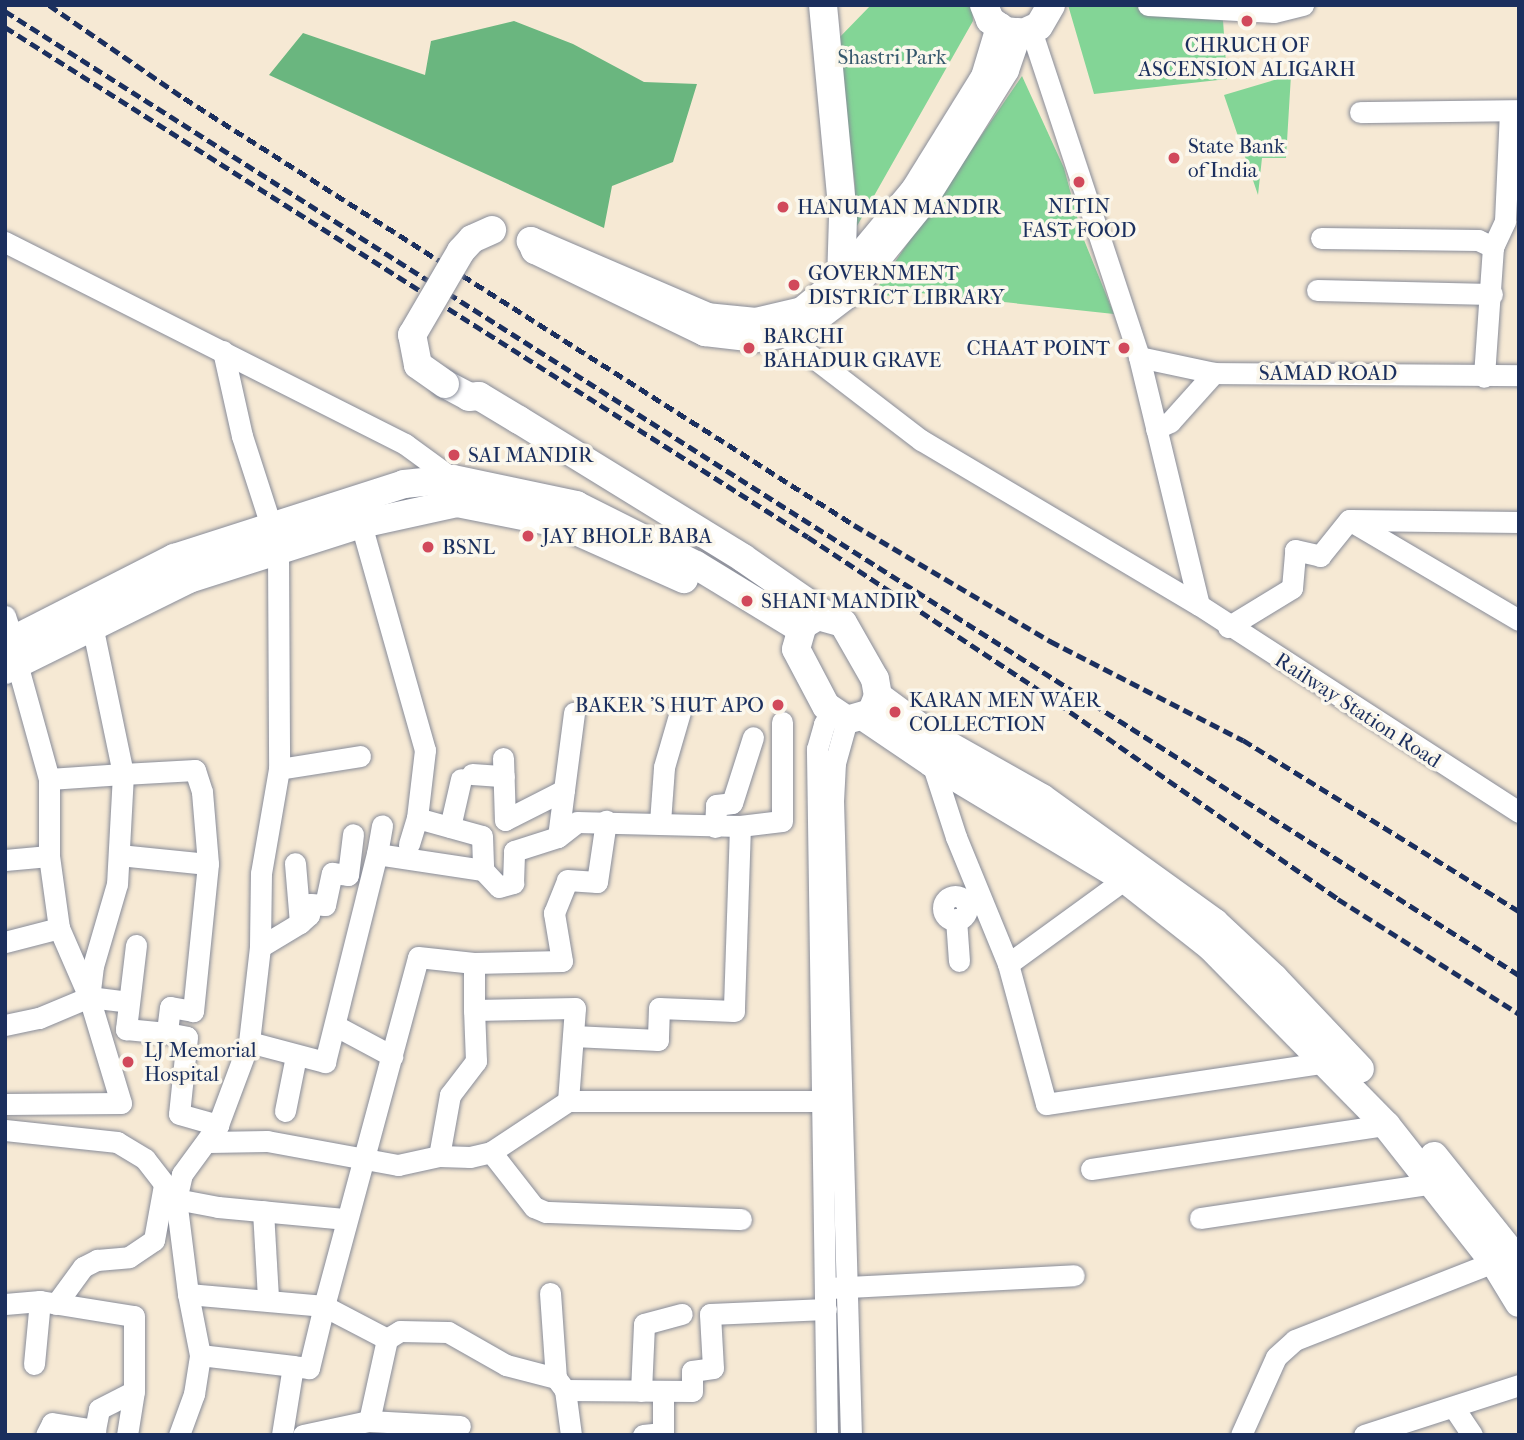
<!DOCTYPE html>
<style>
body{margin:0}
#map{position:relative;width:1524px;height:1440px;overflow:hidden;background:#f6e9d4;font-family:"IM FELL French Canon",serif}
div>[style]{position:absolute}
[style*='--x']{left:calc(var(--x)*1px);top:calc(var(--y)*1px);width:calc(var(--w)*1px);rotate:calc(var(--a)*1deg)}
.green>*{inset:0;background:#83d596}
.forest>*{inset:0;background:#6ab67f}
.roads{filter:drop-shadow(0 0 2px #888c99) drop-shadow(0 0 2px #888c99)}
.minor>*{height:21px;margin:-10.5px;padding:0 10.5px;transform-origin:10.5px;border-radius:10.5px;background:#fff}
.minor>.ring{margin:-10.5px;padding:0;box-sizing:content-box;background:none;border:21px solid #fff;border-radius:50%}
.major>*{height:28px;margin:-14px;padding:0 14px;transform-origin:14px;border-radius:14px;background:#fff}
.rail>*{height:5px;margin-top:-2.5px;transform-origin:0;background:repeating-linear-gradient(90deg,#1b2f5e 0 10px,transparent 0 15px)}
.bridges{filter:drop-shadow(0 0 2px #888c99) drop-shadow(0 0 2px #888c99)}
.major-bridge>*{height:28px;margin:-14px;padding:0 14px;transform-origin:14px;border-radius:14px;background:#fff}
.dots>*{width:19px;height:19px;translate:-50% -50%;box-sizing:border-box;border:4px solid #fbf7ec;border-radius:50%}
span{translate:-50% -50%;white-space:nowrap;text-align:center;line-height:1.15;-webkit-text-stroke:7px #fbf7ec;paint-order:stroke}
.poi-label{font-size:21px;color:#1b2f5e}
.left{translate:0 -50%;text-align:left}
.right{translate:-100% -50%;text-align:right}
.park-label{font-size:21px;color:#35586c}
.street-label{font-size:21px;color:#1b2f5e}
.frame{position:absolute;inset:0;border:7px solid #1b2f5e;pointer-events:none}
</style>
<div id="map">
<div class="green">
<i style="clip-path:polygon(871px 5px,972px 5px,973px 21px,853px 233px,855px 185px,837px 40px)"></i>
<i style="clip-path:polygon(1068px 5px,1135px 5px,1149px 15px,1223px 20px,1227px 79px,1094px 94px)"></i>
<i style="clip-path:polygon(1291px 75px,1286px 158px,1262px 158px,1258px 195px,1224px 95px)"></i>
<i style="clip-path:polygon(1022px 76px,1064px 168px,1082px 235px,1114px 314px,920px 293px,871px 297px)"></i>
</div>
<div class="forest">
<i style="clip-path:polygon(514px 21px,573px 44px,644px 82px,697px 84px,673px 162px,612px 186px,604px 228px,269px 75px,303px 33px,425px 75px,431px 41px)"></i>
</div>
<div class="roads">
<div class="minor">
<i style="--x:1148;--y:5;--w:126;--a:3.2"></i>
<i style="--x:1274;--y:12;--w:30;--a:-14"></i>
<i style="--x:1031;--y:30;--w:344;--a:71.7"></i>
<i style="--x:1139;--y:357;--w:255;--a:76.4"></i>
<i style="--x:1360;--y:112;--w:159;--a:-0.7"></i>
<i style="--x:1321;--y:238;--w:157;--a:0.7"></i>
<i style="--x:1478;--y:240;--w:17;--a:25"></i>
<i style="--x:1493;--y:247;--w:130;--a:94"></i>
<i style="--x:5;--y:242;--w:448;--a:26.8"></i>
<i style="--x:405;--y:444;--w:59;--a:36.1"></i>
<i style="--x:1493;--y:247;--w:29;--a:-65"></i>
<i style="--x:1505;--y:221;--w:110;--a:-87.4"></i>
<i style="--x:1317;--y:290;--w:175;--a:1.3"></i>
<i style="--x:784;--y:335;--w:173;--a:37.5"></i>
<i style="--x:921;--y:440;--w:323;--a:30.7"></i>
<i style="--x:1199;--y:605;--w:381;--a:32.9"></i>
<i style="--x:223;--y:351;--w:87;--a:77.4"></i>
<i style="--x:242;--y:436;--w:98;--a:72.1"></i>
<i style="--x:1139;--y:357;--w:77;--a:12"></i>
<i style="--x:1214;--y:373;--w:305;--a:0.4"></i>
<i style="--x:1156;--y:429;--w:16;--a:-27"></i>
<i style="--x:1170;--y:422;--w:66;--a:-48.1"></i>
<i style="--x:1349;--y:520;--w:197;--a:30.5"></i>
<i style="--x:1351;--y:520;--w:168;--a:0.7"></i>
<i style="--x:361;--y:524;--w:235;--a:74.2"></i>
<i style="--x:425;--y:750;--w:68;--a:96.7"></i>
<i style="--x:278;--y:552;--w:217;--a:89.7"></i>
<i style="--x:279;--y:769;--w:106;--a:99.8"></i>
<i style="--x:261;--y:873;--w:74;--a:90.8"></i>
<i style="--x:260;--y:947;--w:96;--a:96.6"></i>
<i style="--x:249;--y:1042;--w:89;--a:110.5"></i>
<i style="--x:218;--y:1125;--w:61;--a:126.3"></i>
<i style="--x:182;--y:1174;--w:26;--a:103"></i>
<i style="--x:176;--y:1199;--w:96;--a:82.8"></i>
<i style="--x:188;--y:1294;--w:137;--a:5"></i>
<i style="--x:324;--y:1306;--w:64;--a:103.6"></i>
<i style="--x:309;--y:1368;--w:16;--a:-173"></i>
<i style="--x:293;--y:1366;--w:70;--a:99.1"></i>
<i style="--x:5;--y:616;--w:25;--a:72"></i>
<i style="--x:92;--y:625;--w:152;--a:78.2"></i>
<i style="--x:123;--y:774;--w:72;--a:-3.2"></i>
<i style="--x:195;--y:770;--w:23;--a:72"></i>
<i style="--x:202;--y:792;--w:72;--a:85.2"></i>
<i style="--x:208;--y:864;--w:148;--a:95.8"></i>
<i style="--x:193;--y:1011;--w:23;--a:-170"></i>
<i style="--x:170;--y:1007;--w:26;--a:97"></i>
<i style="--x:167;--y:1033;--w:20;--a:11"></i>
<i style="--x:187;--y:1037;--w:77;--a:95.9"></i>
<i style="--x:179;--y:1114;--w:41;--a:15.8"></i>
<i style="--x:1228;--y:627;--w:75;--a:-31.4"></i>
<i style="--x:1292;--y:588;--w:38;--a:-85"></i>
<i style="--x:1295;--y:550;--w:26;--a:13"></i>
<i style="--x:1320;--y:556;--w:46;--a:-51.1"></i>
<i style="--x:847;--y:720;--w:45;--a:105.6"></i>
<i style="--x:835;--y:763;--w:37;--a:93"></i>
<i style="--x:833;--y:800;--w:635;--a:88.38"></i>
<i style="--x:503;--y:758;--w:62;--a:88.2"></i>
<i style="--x:505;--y:820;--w:66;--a:-27"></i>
<i style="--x:564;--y:790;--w:47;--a:97.3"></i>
<i style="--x:932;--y:763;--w:78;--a:72"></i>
<i style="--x:956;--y:837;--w:137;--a:67.7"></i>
<i style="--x:1008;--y:964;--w:145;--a:-36"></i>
<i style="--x:279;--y:769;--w:82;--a:-9.1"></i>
<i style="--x:472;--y:774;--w:32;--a:4"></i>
<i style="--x:49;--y:779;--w:74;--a:-3.9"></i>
<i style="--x:123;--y:774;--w:110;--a:93.1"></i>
<i style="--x:117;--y:884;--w:85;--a:106.3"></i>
<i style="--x:93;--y:966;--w:31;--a:97"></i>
<i style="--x:89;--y:997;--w:40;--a:7.1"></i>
<i style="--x:564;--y:790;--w:78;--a:-82.6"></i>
<i style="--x:660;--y:822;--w:55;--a:-85.8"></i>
<i style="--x:664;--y:767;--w:57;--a:-73.8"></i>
<i style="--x:740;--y:826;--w:42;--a:-6.8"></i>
<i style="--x:782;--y:821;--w:99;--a:-90"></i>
<i style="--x:450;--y:827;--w:49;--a:-77.1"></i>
<i style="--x:715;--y:827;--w:22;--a:-87"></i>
<i style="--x:716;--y:805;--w:16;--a:-7"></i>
<i style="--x:732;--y:803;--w:69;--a:-72.3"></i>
<i style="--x:409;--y:844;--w:27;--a:-73"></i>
<i style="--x:417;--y:818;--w:67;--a:15.5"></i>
<i style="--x:482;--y:836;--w:34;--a:88"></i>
<i style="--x:377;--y:854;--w:29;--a:-80"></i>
<i style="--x:119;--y:855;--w:89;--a:5.8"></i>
<i style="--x:5;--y:860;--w:44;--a:-5.2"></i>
<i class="ring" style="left:943px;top:896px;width:3px;height:3px"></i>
<i style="--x:956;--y:919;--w:42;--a:85.9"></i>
<i style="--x:300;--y:923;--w:12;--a:-42"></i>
<i style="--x:309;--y:915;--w:11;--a:-85"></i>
<i style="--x:310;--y:904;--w:15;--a:4"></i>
<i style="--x:325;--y:905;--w:33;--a:-78"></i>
<i style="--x:332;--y:873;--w:16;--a:7"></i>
<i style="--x:348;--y:875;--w:41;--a:-83"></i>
<i style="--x:5;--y:942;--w:56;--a:-14.5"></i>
<i style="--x:136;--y:945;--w:85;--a:96.8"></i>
<i style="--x:126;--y:1029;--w:41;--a:5.6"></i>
<i style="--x:260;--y:947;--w:47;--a:-31"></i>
<i style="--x:300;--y:923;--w:60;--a:-94.8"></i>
<i style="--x:474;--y:963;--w:88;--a:-1.3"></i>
<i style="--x:562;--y:961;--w:49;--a:-99.5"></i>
<i style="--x:554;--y:913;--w:35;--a:-68"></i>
<i style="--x:567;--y:880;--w:30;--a:4"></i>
<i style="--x:597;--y:882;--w:62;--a:-81.6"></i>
<i style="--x:1008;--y:964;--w:145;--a:74.8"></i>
<i style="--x:1046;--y:1104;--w:284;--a:-8.5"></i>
<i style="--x:5;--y:1025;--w:35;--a:-12"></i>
<i style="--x:39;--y:1018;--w:54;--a:-22.8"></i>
<i style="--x:336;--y:1026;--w:64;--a:28.2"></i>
<i style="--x:249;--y:1042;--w:79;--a:14.7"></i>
<i style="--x:325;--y:1062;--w:214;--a:-76"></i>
<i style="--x:377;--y:854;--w:107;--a:8.6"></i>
<i style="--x:483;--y:870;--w:23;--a:47"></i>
<i style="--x:499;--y:887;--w:15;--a:-16"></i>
<i style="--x:513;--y:883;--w:32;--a:-88"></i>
<i style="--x:514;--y:851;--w:46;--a:-17.7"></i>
<i style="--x:558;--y:837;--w:24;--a:-38"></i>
<i style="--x:577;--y:822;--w:163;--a:1.4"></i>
<i style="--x:740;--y:826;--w:185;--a:91.9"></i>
<i style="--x:734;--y:1011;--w:75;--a:-177.7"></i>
<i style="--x:659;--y:1008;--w:32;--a:92"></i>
<i style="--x:658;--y:1040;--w:85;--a:-177.3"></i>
<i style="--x:5;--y:1104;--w:116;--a:-0.5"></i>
<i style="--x:121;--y:1103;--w:111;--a:-106.8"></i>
<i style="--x:89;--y:997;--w:75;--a:-113.5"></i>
<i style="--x:59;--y:928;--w:73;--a:-97.9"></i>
<i style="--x:49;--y:856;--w:77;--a:-90"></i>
<i style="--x:49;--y:779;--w:119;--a:-105.5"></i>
<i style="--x:285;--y:1111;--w:56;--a:-78.7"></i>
<i style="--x:5;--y:1130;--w:113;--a:6.1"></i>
<i style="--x:117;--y:1142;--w:33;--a:31"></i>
<i style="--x:145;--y:1159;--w:51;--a:52.2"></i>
<i style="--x:176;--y:1199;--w:43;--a:10.8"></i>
<i style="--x:218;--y:1207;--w:129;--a:5.4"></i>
<i style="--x:209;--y:1142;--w:58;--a:-1"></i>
<i style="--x:267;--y:1141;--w:133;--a:10.4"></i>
<i style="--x:398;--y:1165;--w:42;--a:-12.4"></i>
<i style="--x:439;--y:1156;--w:62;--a:-79.8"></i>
<i style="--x:450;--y:1095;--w:43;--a:-52.6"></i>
<i style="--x:476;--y:1061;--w:51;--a:-92.2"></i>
<i style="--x:491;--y:1152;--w:70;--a:52"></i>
<i style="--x:534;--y:1207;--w:13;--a:23"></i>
<i style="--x:546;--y:1212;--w:195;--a:2.1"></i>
<i style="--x:439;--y:1156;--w:31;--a:2"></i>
<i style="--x:470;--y:1157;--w:22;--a:-13"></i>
<i style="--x:491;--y:1152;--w:92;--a:-33.5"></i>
<i style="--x:1091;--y:1169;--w:298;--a:-8.5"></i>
<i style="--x:263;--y:1211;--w:87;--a:86.7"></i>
<i style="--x:1200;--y:1218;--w:236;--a:-8.5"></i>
<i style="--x:830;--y:1288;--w:244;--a:-3"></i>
<i style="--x:550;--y:1293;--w:85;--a:86"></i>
<i style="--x:5;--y:1304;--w:35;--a:-5"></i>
<i style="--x:56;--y:1304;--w:46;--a:-53.9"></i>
<i style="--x:83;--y:1267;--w:16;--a:-27"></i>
<i style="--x:97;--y:1260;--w:32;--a:-5"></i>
<i style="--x:129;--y:1257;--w:30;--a:-34"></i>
<i style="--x:154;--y:1240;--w:56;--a:-79.7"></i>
<i style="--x:387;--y:1339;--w:71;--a:-152.4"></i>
<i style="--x:324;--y:1306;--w:361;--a:-74.9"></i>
<i style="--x:418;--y:957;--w:56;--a:6.1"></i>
<i style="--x:474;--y:963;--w:47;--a:90"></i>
<i style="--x:474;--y:1010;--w:101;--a:-1.1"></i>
<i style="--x:575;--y:1008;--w:93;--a:94.3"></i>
<i style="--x:568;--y:1101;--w:256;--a:0"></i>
<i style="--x:200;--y:1355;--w:94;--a:6.7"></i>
<i style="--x:34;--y:1364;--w:63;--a:-84.6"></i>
<i style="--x:40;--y:1301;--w:95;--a:9.1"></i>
<i style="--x:134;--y:1316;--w:75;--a:90"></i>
<i style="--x:134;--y:1391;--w:45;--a:99"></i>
<i style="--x:565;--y:1390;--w:45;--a:82.4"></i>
<i style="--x:641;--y:1391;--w:67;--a:-87.4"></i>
<i style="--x:644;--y:1324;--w:39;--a:-15"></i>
<i style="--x:1454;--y:1408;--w:32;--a:56"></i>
<i style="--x:369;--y:1421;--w:91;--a:3.1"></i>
<i style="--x:46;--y:1435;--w:13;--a:-63"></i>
<i style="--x:52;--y:1423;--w:44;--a:9.2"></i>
<i style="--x:94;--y:1435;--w:26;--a:-79"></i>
<i style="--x:99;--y:1409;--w:39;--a:-27"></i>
<i style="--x:179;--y:1435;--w:44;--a:-69.9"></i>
<i style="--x:194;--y:1394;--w:39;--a:-81"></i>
<i style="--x:200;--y:1355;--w:62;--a:-101.1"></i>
<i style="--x:303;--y:1435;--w:67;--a:-12"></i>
<i style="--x:369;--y:1421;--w:84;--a:-77.6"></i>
<i style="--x:387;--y:1339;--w:15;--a:-32"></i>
<i style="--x:400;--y:1331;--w:48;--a:1.2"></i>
<i style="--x:448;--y:1332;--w:67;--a:29.6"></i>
<i style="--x:506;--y:1365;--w:52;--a:14.6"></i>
<i style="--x:556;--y:1378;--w:15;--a:53"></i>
<i style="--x:565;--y:1390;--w:127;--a:0.5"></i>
<i style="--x:692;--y:1391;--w:20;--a:-90"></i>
<i style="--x:692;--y:1371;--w:21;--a:-8"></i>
<i style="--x:713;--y:1368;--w:54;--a:-93.2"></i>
<i style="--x:710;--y:1314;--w:116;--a:-2.5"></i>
<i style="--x:643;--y:1435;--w:20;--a:-6"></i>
<i style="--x:663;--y:1433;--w:42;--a:-90"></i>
<i style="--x:827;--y:1435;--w:686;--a:-90.84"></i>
<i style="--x:817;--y:749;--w:26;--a:-74"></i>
<i style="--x:824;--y:724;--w:14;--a:-54"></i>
<i style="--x:1241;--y:1435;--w:85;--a:-65.8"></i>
<i style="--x:1276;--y:1357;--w:25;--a:-42"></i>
<i style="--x:1295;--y:1340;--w:214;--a:-21.4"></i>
<i style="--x:1364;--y:1435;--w:163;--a:-17.9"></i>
</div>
<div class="major">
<i style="--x:823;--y:5;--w:213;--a:84.6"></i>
<i style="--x:843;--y:217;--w:62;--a:91.8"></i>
<i style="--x:984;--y:5;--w:16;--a:68"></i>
<i style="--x:990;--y:20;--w:19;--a:36"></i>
<i style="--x:1005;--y:31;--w:18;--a:6"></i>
<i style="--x:1023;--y:33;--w:17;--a:-24"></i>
<i style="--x:1039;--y:26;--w:24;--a:-60"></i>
<i style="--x:1000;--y:27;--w:52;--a:106.7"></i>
<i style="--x:985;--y:77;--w:133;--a:121.8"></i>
<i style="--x:915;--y:190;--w:116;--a:129.7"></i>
<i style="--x:841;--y:279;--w:50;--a:140.6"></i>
<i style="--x:802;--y:311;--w:47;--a:166.6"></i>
<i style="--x:756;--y:322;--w:48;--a:-174.1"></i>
<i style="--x:708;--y:317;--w:193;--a:-156.8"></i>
<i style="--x:531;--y:241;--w:10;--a:66"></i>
<i style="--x:535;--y:250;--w:189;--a:25.8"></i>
<i style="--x:705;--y:332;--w:52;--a:6.6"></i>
<i style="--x:757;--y:338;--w:43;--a:-9.5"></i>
<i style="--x:799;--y:331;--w:63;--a:-37.2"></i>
<i style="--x:849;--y:293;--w:114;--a:-51"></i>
<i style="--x:921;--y:204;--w:158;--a:-57.9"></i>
<i style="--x:1005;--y:70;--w:40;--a:-71.1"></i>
<i style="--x:445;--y:384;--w:27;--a:28"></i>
<i style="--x:469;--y:397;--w:10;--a:-6"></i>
<i style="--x:479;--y:396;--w:47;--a:31"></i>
<i style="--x:519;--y:420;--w:263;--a:31.6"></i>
<i style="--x:743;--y:558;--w:102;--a:34.6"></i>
<i style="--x:818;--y:616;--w:26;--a:16"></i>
<i style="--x:843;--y:623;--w:64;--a:60.3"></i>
<i style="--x:875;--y:679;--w:17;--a:80"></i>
<i style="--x:878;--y:696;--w:18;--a:112"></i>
<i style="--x:871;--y:713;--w:25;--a:164"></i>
<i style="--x:847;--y:720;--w:25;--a:-146"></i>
<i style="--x:826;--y:706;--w:64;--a:-117.8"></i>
<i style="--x:796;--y:649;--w:25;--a:-74"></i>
<i style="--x:803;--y:625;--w:17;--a:-31"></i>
<i style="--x:5;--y:644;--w:190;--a:-27"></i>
<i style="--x:174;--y:558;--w:242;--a:-17.8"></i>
<i style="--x:404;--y:484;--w:49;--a:-5.8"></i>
<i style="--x:453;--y:479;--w:126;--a:11.9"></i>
<i style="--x:576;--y:505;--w:134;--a:26.6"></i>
<i style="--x:696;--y:565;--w:123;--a:31.4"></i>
<i style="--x:5;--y:670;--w:205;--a:-26.3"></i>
<i style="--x:189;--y:579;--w:181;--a:-17.7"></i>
<i style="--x:361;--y:524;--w:98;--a:-12.3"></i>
<i style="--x:457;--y:503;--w:103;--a:11.2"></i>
<i style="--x:558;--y:523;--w:138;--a:24"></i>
<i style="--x:878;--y:696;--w:67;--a:36.5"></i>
<i style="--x:932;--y:736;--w:126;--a:29.4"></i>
<i style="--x:1042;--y:798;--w:213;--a:35.8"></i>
<i style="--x:1215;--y:923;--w:81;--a:43"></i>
<i style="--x:1274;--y:978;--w:125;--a:46.6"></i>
<i style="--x:864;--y:717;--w:82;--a:34.1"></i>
<i style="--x:932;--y:763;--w:225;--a:31"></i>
<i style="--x:1125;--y:879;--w:110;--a:38.3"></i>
<i style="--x:1211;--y:947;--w:250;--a:45.5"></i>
<i style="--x:1386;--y:1125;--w:174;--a:51.8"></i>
<i style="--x:1494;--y:1262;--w:48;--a:58.6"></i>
<i style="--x:1434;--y:1156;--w:136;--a:51.3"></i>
</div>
</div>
<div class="rail">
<i style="--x:49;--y:5;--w:164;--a:34.6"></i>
<i style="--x:184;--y:98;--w:794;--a:32.51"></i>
<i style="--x:854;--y:525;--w:228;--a:30.6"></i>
<i style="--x:1050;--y:641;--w:217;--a:27.2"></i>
<i style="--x:1243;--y:740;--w:325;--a:31.8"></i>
<i style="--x:5;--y:11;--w:1795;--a:32.49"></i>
<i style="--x:5;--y:27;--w:951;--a:32.42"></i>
<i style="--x:808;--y:537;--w:270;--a:33.5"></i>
<i style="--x:1033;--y:686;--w:372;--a:34.9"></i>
<i style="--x:1338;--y:899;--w:214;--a:32.4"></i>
</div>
<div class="bridges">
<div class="major-bridge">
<i style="--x:445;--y:384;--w:33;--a:-145"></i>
<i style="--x:418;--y:365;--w:31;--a:-101"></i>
<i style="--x:412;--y:335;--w:97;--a:-59.7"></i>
<i style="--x:461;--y:251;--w:16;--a:-47"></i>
<i style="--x:472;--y:239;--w:22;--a:-24"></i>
</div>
</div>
<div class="dots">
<i style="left:1247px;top:21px;background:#d1495b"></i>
<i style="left:1174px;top:158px;background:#d1495b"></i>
<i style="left:1079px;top:182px;background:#d1495b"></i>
<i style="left:783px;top:207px;background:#d1495b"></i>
<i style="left:794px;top:285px;background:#d1495b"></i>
<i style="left:749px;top:348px;background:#d1495b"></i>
<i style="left:1124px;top:348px;background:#d1495b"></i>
<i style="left:454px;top:455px;background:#d1495b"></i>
<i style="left:528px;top:536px;background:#d1495b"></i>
<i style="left:428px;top:547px;background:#d1495b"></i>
<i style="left:747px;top:601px;background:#d1495b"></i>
<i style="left:778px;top:705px;background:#d1495b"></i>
<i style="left:895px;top:712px;background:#d1495b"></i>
<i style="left:128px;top:1062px;background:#d1495b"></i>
</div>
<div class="poi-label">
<span style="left:1247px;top:57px">CHRUCH OF<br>ASCENSION ALIGARH</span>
<span class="left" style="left:1188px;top:158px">State Bank<br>of India</span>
<span style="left:1079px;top:218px">NITIN<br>FAST FOOD</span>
<span class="left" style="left:797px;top:207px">HANUMAN MANDIR</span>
<span class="left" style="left:808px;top:285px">GOVERNMENT<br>DISTRICT LIBRARY</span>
<span class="left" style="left:763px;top:348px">BARCHI<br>BAHADUR GRAVE</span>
<span class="right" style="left:1110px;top:348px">CHAAT POINT</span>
<span class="left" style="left:468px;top:455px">SAI MANDIR</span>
<span class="left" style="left:542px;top:536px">JAY BHOLE BABA</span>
<span class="left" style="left:442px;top:547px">BSNL</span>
<span class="left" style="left:761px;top:601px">SHANI MANDIR</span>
<span class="left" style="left:909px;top:712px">KARAN MEN WAER<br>COLLECTION</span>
<span class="right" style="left:764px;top:705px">BAKER 'S HUT APO</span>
<span class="left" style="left:144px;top:1062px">LJ Memorial<br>Hospital</span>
</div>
<div class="park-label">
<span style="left:892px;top:57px">Shastri Park</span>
</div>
<div class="street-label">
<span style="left:1328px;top:373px">SAMAD ROAD</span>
<span style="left:1358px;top:710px;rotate:33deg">Railway Station Road</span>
</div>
<div class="frame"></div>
</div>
